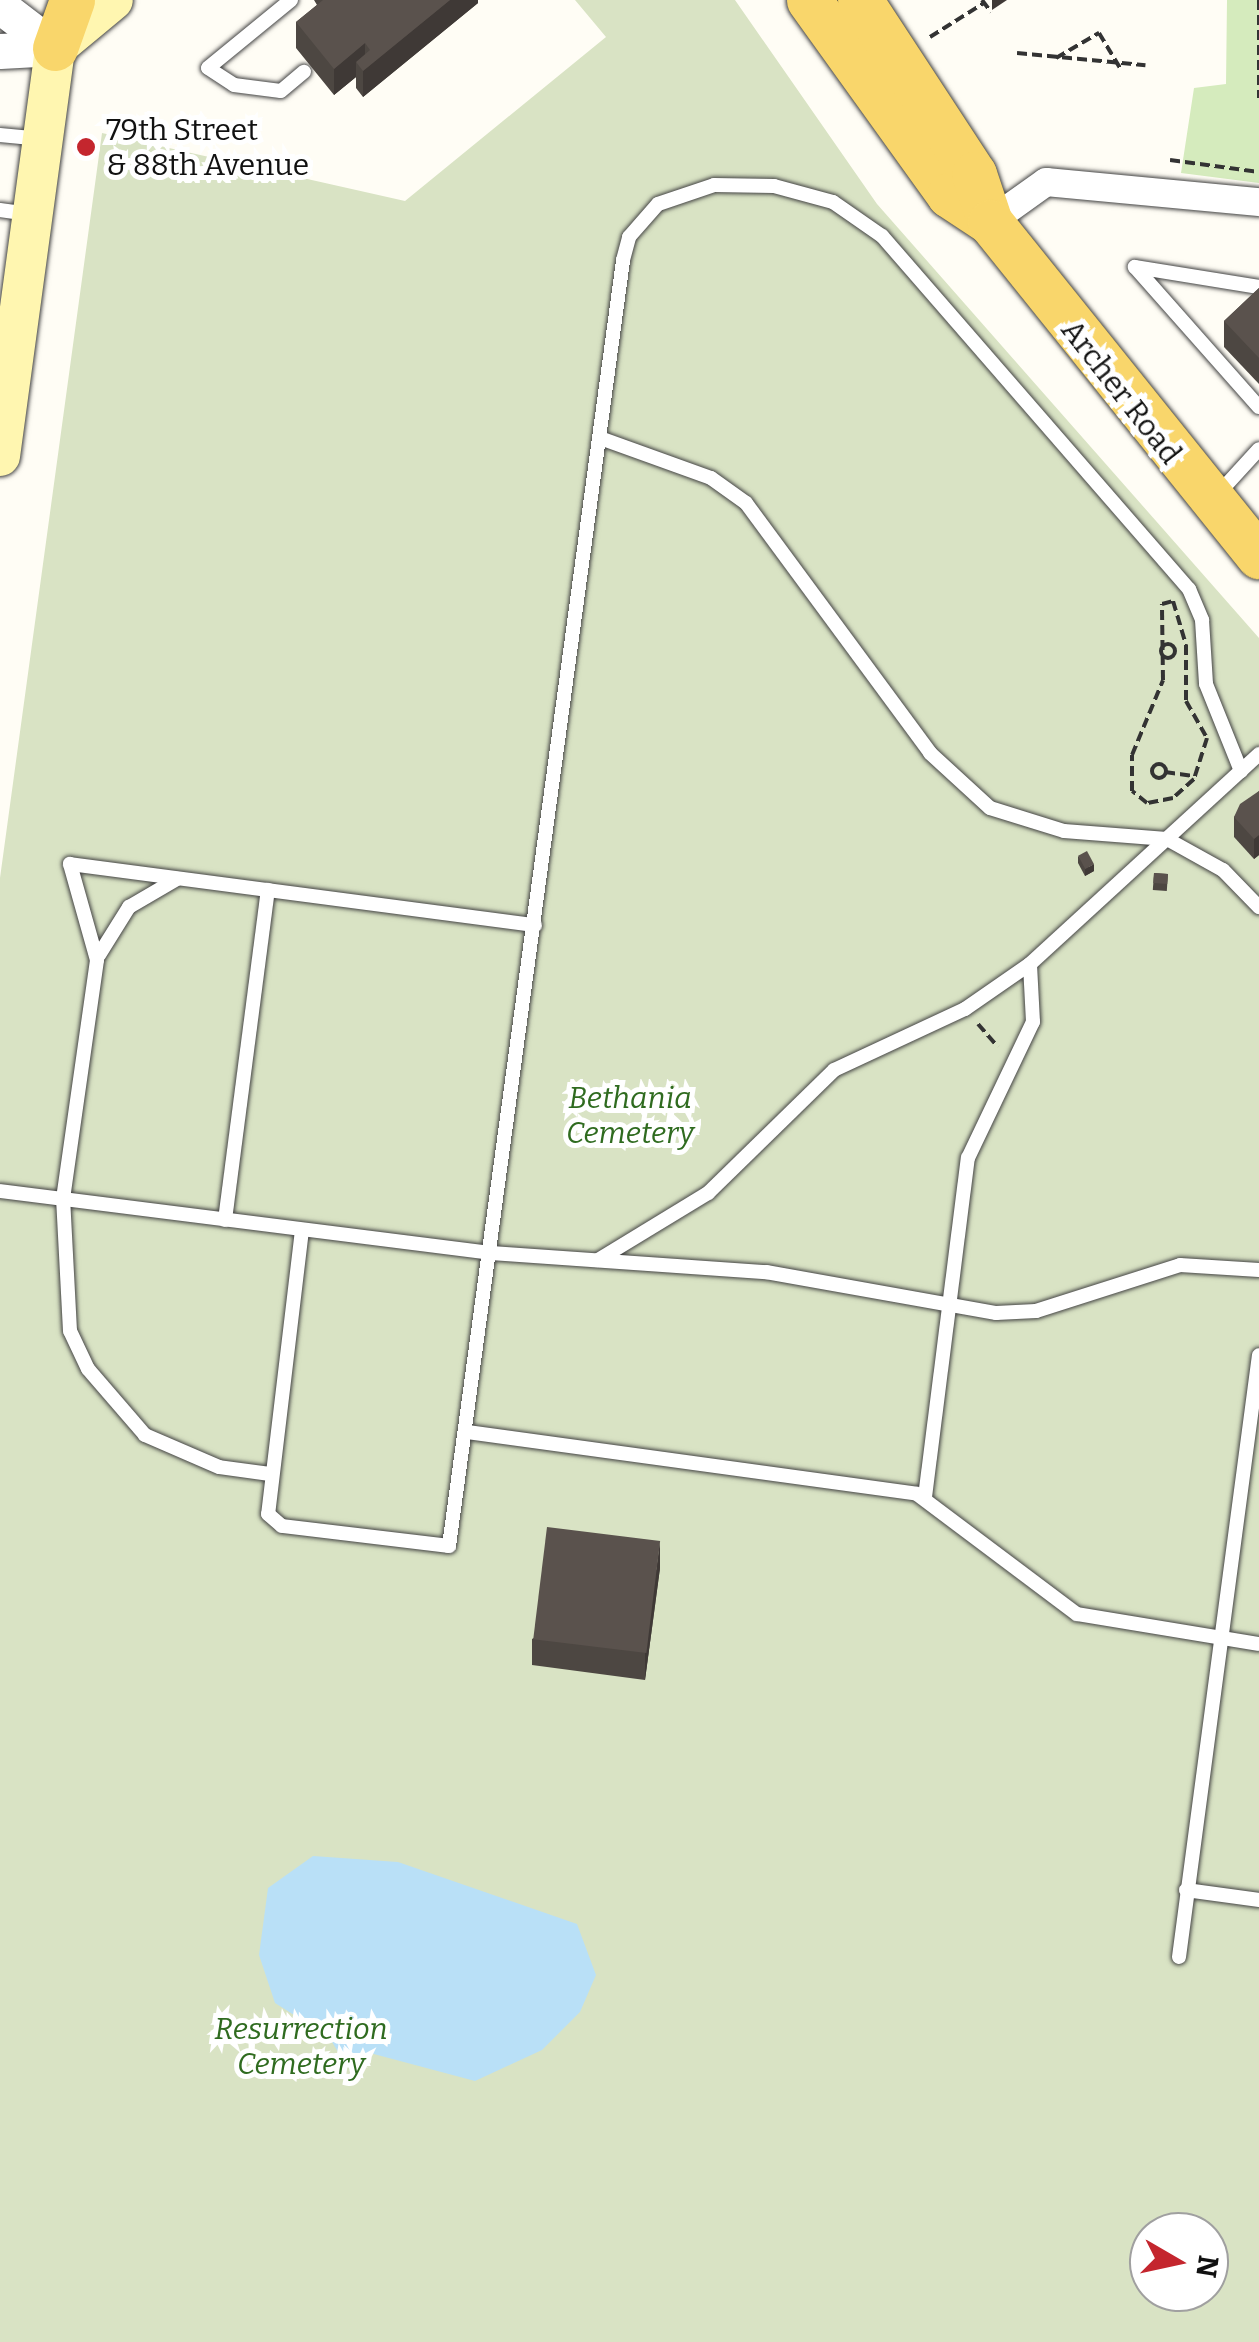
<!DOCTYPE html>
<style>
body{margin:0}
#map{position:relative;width:1259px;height:2342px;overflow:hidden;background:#fffdf5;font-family:Bitter,serif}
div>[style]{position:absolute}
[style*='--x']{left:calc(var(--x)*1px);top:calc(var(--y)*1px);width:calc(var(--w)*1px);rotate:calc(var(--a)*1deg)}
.green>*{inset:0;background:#d5ebbd}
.cemetery>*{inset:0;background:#d9e3c4}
.water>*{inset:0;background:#b9e0f7}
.path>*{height:4px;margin-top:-2px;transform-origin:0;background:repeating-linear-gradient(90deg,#333 0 10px,transparent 0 15px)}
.path>.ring{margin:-2px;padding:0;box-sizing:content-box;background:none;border:4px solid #333;border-radius:50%}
.roads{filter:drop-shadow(0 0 2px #444) drop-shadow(0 0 2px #444)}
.service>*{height:14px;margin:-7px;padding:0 7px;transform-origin:7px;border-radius:7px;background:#fff}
.minor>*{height:28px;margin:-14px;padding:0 14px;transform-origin:14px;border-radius:14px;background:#fff}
.tertiary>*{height:35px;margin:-17.5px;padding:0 17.5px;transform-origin:17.5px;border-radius:17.5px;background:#fff}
.secondary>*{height:40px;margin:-20px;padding:0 20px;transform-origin:20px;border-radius:20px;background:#fff6b0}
.primary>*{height:45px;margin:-22.5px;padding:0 22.5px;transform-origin:22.5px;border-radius:22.5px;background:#f9d66b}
.wall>*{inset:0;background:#4d4742;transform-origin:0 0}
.shaded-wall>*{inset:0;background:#3f3936}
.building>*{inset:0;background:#5a524d;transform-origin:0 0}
.dots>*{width:28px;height:28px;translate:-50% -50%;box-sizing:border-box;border:5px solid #fff;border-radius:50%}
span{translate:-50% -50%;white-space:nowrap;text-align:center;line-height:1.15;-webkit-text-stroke:10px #fff;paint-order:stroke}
.poi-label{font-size:30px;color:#111}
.left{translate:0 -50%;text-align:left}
.street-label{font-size:30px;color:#111}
.park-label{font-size:30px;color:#2f6b1f;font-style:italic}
.north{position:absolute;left:1129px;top:2212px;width:100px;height:100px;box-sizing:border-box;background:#fff;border:2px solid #a0a0a0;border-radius:50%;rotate:99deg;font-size:28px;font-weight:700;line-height:40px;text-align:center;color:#111}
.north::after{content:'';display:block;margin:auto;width:35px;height:45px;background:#c4262e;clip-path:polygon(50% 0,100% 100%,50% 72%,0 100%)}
</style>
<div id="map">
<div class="green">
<i style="clip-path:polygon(1227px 0,1259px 0,1259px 183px,1181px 173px,1194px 88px,1226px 84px)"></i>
</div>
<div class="cemetery">
<i style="clip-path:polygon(evenodd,575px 0,735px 0,877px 204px,1259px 638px,1259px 2342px,0 2342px,0 878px,102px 133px,405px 201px,606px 37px,575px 0,1149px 2232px,1209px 2232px,1209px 2292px,1149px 2292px,1149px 2232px)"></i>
</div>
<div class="water">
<i style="clip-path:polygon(313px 1856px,398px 1862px,577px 1924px,596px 1975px,580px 2012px,542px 2050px,475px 2081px,370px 2053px,343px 2060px,329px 2037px,275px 2003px,259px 1955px,268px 1888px)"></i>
</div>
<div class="path">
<i style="--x:982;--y:0;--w:15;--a:53"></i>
<i style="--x:1259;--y:0;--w:98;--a:90"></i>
<i style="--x:930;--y:37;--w:64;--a:-32.2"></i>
<i style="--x:1017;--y:53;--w:129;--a:5.4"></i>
<i style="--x:1056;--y:58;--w:50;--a:-30.2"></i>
<i style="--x:1099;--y:33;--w:41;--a:59"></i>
<i style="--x:1170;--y:160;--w:90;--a:7.7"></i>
<i style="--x:1173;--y:601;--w:46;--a:73.5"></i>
<i style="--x:1186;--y:645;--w:56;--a:90"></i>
<i style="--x:1186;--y:701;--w:43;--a:60.4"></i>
<i style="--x:1207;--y:738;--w:43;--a:107.6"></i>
<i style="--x:1194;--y:779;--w:28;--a:138"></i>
<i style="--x:1173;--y:798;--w:26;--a:169"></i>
<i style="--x:1147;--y:803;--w:19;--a:-141"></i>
<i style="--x:1132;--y:791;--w:36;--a:-90"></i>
<i style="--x:1132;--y:755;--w:81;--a:-67.5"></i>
<i style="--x:1163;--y:680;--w:76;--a:-90.8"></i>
<i style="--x:1162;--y:604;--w:11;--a:-15"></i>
<i class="ring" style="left:1161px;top:644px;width:10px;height:10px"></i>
<i class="ring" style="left:1152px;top:764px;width:10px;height:10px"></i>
<i style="--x:1165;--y:772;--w:30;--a:8"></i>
<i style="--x:978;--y:1024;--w:30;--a:49"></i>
</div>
<div class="roads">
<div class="service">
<i style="--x:291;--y:0;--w:107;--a:140.7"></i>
<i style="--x:208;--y:68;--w:31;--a:33"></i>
<i style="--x:234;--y:85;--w:47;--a:7.3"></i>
<i style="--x:281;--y:91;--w:30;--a:-40"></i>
<i style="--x:0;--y:135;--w:42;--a:5.4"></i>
<i style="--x:0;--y:210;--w:29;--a:8"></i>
<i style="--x:1259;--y:287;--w:126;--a:-170.8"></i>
<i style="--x:1135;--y:267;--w:187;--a:48.5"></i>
<i style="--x:600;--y:438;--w:118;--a:19.8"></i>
<i style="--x:711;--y:478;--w:43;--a:35.5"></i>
<i style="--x:746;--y:503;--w:310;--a:53.6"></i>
<i style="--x:930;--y:753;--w:81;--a:42.5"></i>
<i style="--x:990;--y:808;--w:77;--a:17.3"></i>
<i style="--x:1064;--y:831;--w:103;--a:4.4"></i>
<i style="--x:1167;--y:839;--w:64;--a:29"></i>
<i style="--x:1223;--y:870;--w:52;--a:45.8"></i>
<i style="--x:1217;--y:495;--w:62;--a:-47.6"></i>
<i style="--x:99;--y:955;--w:57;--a:-58"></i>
<i style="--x:129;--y:907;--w:56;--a:-30.3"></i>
<i style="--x:0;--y:1191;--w:495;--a:7.2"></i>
<i style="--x:491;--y:1253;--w:276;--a:4"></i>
<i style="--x:766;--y:1272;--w:234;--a:10.1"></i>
<i style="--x:996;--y:1313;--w:40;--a:-2.9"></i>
<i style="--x:1036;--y:1311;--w:151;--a:-17.7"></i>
<i style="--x:1180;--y:1265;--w:79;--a:3.6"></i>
<i style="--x:225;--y:1220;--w:333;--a:-82.6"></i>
<i style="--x:302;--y:1230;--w:286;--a:96.8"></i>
<i style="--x:268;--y:1514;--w:18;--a:41"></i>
<i style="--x:282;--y:1526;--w:168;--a:6.8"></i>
<i style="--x:449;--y:1546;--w:1298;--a:-82.29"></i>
<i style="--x:623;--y:260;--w:24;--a:-75"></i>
<i style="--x:629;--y:237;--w:44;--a:-48.7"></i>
<i style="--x:658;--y:204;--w:59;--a:-18.7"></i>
<i style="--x:714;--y:185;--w:60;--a:1"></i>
<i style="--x:774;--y:186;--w:61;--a:15.2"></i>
<i style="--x:833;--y:202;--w:60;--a:34.8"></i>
<i style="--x:882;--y:236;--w:468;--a:49"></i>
<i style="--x:1189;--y:589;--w:34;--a:67"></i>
<i style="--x:1202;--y:620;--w:64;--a:86.4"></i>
<i style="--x:1206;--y:684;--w:94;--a:68.1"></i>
<i style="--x:598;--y:1260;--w:129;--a:-31.3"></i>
<i style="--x:708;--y:1193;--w:176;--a:-44.3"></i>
<i style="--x:834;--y:1070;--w:145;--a:-25"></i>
<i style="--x:965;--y:1009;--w:79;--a:-34.7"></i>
<i style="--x:1030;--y:964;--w:311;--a:-42.5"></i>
<i style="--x:467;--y:1432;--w:454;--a:7.8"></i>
<i style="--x:917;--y:1494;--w:200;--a:36.9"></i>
<i style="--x:1077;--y:1614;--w:184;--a:9.4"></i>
<i style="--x:270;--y:1474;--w:51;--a:-172.2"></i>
<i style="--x:219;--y:1467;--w:81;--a:-156.6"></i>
<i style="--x:145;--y:1435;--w:87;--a:-130.8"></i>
<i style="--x:88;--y:1369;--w:42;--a:-115.3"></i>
<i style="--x:70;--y:1331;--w:132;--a:-93"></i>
<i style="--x:63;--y:1199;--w:241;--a:-81.9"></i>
<i style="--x:97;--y:960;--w:100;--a:-105.7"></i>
<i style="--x:70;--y:864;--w:469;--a:7.5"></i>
<i style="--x:925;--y:1497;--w:342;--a:-82.8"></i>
<i style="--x:968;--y:1158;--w:151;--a:-64.5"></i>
<i style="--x:1033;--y:1022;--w:58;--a:-93"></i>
<i style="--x:1186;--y:1890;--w:74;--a:7.8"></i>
<i style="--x:1179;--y:1957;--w:607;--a:-82.43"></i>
</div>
<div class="minor">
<i style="--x:990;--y:222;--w:69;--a:-35.5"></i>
<i style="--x:1046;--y:182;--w:214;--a:5.4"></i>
</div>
<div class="tertiary">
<i style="--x:0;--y:6;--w:69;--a:37.4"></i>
<i style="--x:0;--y:51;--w:55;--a:-3.1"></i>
</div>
<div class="secondary">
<i style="--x:0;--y:456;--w:412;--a:-82.3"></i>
<i style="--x:55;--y:48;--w:75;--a:-39.6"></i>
</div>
<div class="primary">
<i style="--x:809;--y:0;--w:240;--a:54.3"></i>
<i style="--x:949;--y:195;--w:49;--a:33.4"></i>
<i style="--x:860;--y:0;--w:208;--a:56.8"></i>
<i style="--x:974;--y:174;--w:51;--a:71.6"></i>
<i style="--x:990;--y:222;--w:429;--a:51.2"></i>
<i style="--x:55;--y:48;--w:51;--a:-70.5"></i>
</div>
</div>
<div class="wall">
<i style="clip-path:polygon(314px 0,478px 0,478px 3px,363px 97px,356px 88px,356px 77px,334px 95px,296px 48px,296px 22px,317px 5px)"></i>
<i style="clip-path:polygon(1259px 288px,1259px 384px,1224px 347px,1224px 321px)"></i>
<i style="clip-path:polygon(1259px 791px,1259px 855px,1254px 859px,1234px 837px,1234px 817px)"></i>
<i style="clip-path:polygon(1078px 856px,1094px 871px,1085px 876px,1078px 863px)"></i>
<i style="left:1154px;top:873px;width:14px;height:17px;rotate:4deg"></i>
<i style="clip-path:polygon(660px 1568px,645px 1680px,532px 1665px,532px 1639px)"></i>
</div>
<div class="shaded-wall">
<i style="clip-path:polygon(450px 0,478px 0,478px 3px,363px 97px,363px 71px)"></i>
<i style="clip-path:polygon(992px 0,1007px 0,992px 10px)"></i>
<i style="clip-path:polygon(365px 43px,365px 70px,356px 62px,356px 77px,334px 95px,334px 69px)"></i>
<i style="clip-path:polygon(1259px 835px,1259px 855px,1254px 859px,1254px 839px)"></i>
<i style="clip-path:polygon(1094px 864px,1094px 871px,1085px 876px,1085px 869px)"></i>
<i style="clip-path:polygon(660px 1541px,660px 1568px,645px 1680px,645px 1654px)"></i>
</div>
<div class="building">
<i style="clip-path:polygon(323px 0,450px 0,363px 71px,356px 62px,370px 50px,365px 43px,334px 69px,296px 22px)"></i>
<i style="clip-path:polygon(1259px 288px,1259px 358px,1224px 321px)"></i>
<i style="clip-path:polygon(1259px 791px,1259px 835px,1254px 839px,1234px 817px,1240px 804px)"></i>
<i style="left:1087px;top:851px;width:15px;height:10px;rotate:62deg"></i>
<i style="left:1154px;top:873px;width:14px;height:10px;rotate:4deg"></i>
<i style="left:547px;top:1527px;width:114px;height:113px;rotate:7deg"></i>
</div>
<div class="dots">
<i style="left:86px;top:147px;background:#c4262e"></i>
</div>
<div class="poi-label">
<span class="left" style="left:106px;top:147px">79th Street<br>&amp; 88th Avenue</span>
</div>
<div class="street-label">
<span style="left:1121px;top:392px;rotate:52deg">Archer Road</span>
</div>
<div class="park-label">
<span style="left:630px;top:1115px">Bethania<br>Cemetery</span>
<span style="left:301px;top:2046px">Resurrection<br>Cemetery</span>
</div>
<div class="north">N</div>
</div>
